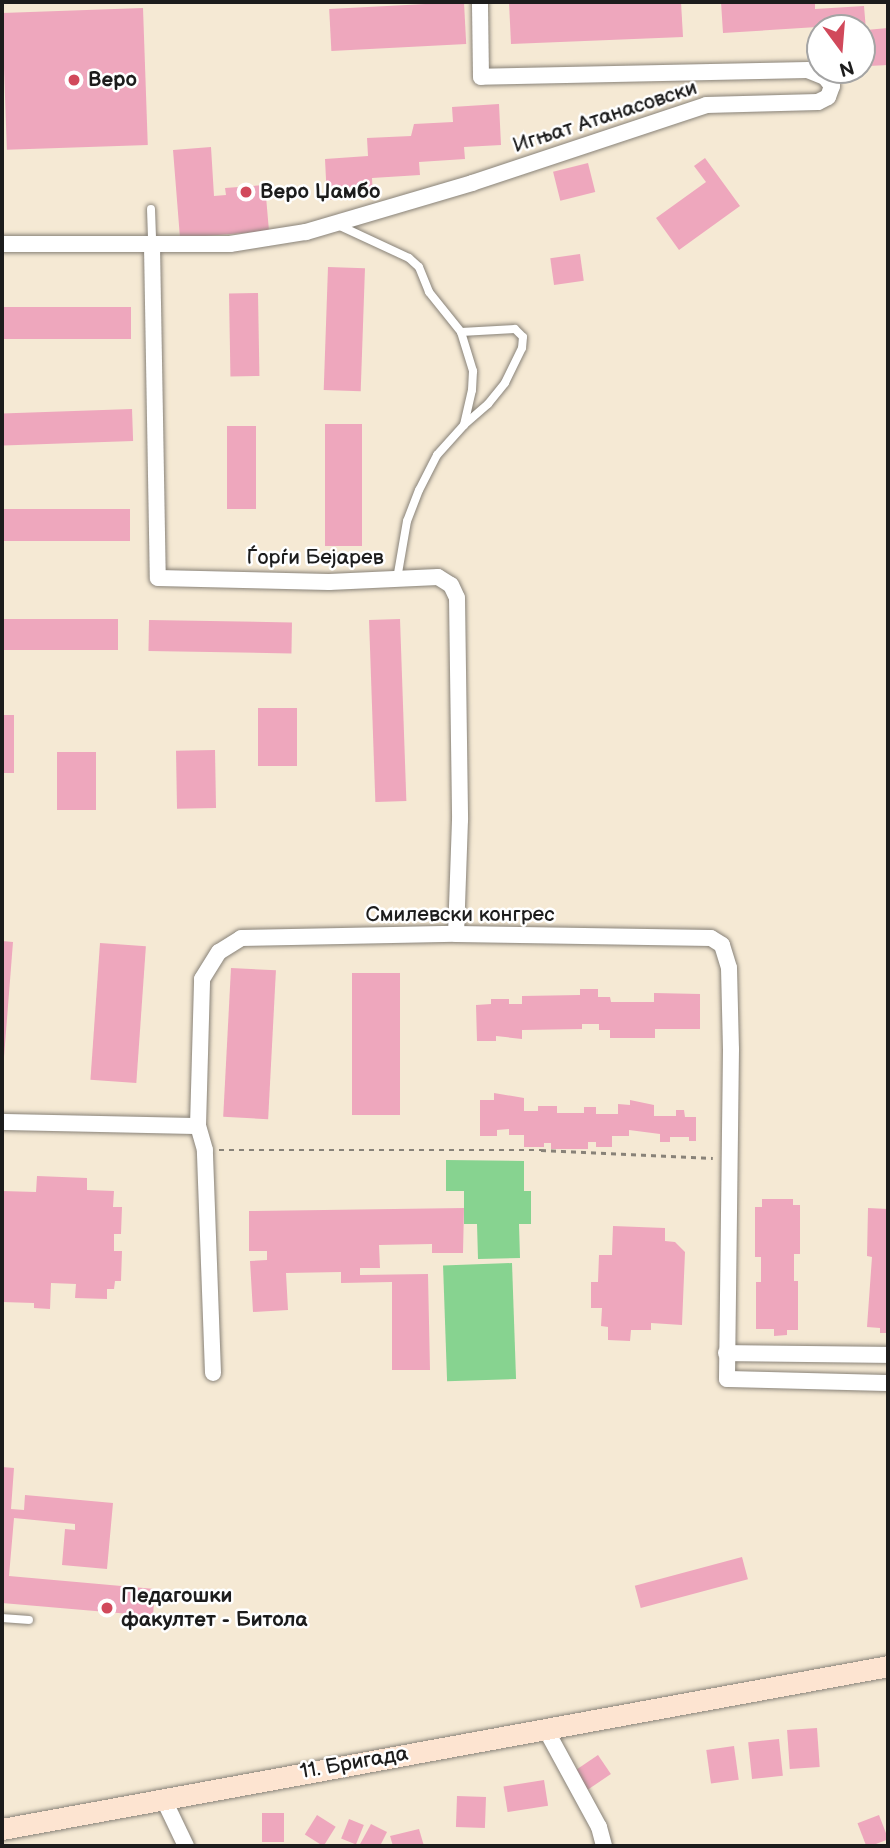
<!DOCTYPE html>
<meta charset="utf-8">
<style>
body{margin:0}
#map{position:relative;width:890px;height:1848px;overflow:hidden;background:#f5e9d4;font-family:"Balsamiq Sans",sans-serif}
div>[style]{position:absolute}
[style*='--x']{left:calc(var(--x)*1px);top:calc(var(--y)*1px);width:calc(var(--w)*1px);rotate:calc(var(--a)*1deg)}
.green>*{inset:0;background:#87d390;transform-origin:0 0}
.building>*{inset:0;background:#eea7bd;transform-origin:0 0}
.path>*{height:2.5px;margin-top:-1.25px;transform-origin:0;background:repeating-linear-gradient(90deg,#888278 0 5px,transparent 0 10px)}
.roads{filter:drop-shadow(0 0 2px #888278) drop-shadow(0 0 2px #888278)}
.lane>*{height:8px;margin:-4px;padding:0 4px;transform-origin:4px;border-radius:4px;background:#fff}
.street>*{height:16px;margin:-8px;padding:0 8px;transform-origin:8px;border-radius:8px;background:#fff}
.secondary>*{height:21px;margin:-10.5px;padding:0 10.5px;transform-origin:10.5px;border-radius:10.5px;background:#fde4d1}
.dots>*{width:19px;height:19px;translate:-50% -50%;box-sizing:border-box;border:4px solid #fff;border-radius:50%}
span{translate:-50% -50%;white-space:nowrap;text-align:center;line-height:1.15;-webkit-text-stroke:5px #fff;paint-order:stroke}
.poi-label{font-size:21px;color:#1c1c1c;font-weight:700}
.left{translate:0 -50%;text-align:left}
.street-label{font-size:21px;color:#1c1c1c}
.frame{position:absolute;inset:0;border:4px solid #1c1c1c;pointer-events:none}
.north{position:absolute;left:806px;top:14px;width:70px;height:70px;box-sizing:border-box;background:#fff;border:2px solid #a4a4a4;border-radius:50%;rotate:164deg;font-size:19px;font-weight:700;line-height:28px;text-align:center;color:#1c1c1c}
.north::after{content:'';display:block;margin:auto;width:24px;height:32px;background:#d1495b;clip-path:polygon(50% 0,100% 100%,50% 72%,0 100%)}
</style>
<div id="map">
<div class="green">
<i style="clip-path:polygon(446px 1160px,524px 1161px,524px 1191px,531px 1191px,531px 1224px,519px 1224px,520px 1258px,478px 1259px,477px 1224px,464px 1224px,464px 1191px,446px 1191px)"></i>
<i style="left:512px;top:1263px;width:116px;height:69px;rotate:88deg"></i>
</div>
<div class="building">
<i style="left:464px;top:2px;width:42px;height:135px;rotate:87deg"></i>
<i style="clip-path:polygon(509px 2px,681px 2px,683px 37px,511px 44px)"></i>
<i style="clip-path:polygon(721px 2px,815px 2px,815px 9px,864px 6px,866px 30px,888px 28px,888px 65px,869px 66px,867px 47px,862px 48px,862px 28px,820px 28px,818px 48px,817px 27px,723px 33px)"></i>
<i style="left:143px;top:8px;width:137px;height:141px;rotate:88deg"></i>
<i style="clip-path:polygon(499px 104px,501px 145px,464px 147px,465px 159px,419px 162px,420px 175px,372px 178px,373px 196px,327px 200px,325px 159px,368px 156px,367px 138px,411px 136px,414px 124px,453px 122px,452px 107px)"></i>
<i style="clip-path:polygon(211px 147px,214px 196px,226px 195px,225px 188px,265px 185px,269px 231px,180px 238px,173px 150px)"></i>
<i style="clip-path:polygon(705px 158px,740px 206px,679px 250px,656px 218px,706px 182px,694px 166px)"></i>
<i style="left:588px;top:163px;width:30px;height:36px;rotate:76deg"></i>
<i style="left:580px;top:254px;width:27px;height:30px;rotate:82deg"></i>
<i style="left:328px;top:267px;width:37px;height:123px;rotate:2deg"></i>
<i style="left:258px;top:293px;width:83px;height:29px;rotate:89deg"></i>
<i style="left:131px;top:307px;width:32px;height:129px;rotate:90deg"></i>
<i style="left:132px;top:409px;width:32px;height:130px;rotate:88deg"></i>
<i style="left:325px;top:424px;width:37px;height:122px"></i>
<i style="left:227px;top:426px;width:29px;height:83px"></i>
<i style="left:130px;top:509px;width:32px;height:128px;rotate:90deg"></i>
<i style="left:2px;top:619px;width:116px;height:31px"></i>
<i style="left:400px;top:619px;width:182px;height:31px;rotate:88deg"></i>
<i style="left:149px;top:620px;width:143px;height:31px;rotate:1deg"></i>
<i style="left:258px;top:708px;width:39px;height:58px"></i>
<i style="left:2px;top:715px;width:12px;height:58px"></i>
<i style="left:215px;top:750px;width:58px;height:39px;rotate:89deg"></i>
<i style="left:57px;top:752px;width:39px;height:58px"></i>
<i style="clip-path:polygon(2px 941px,13px 942px,4px 1057px,2px 1057px)"></i>
<i style="left:100px;top:943px;width:46px;height:137px;rotate:4deg"></i>
<i style="left:231px;top:968px;width:45px;height:149px;rotate:3deg"></i>
<i style="left:400px;top:973px;width:142px;height:48px;rotate:90deg"></i>
<i style="clip-path:polygon(580px 989px,598px 989px,598px 997px,610px 997px,611px 1002px,654px 1002px,654px 993px,700px 994px,700px 1029px,655px 1029px,655px 1038px,610px 1038px,610px 1030px,599px 1030px,599px 1024px,582px 1024px,582px 1029px,522px 1030px,522px 1039px,496px 1036px,496px 1041px,477px 1041px,476px 1005px,491px 1004px,491px 999px,509px 999px,509px 1004px,522px 1004px,522px 996px,580px 995px)"></i>
<i style="clip-path:polygon(494px 1093px,524px 1098px,524px 1111px,538px 1111px,538px 1106px,557px 1106px,557px 1113px,584px 1113px,584px 1107px,596px 1107px,596px 1114px,618px 1114px,618px 1104px,630px 1105px,630px 1100px,654px 1105px,654px 1116px,676px 1116px,676px 1110px,684px 1110px,685px 1117px,696px 1117px,696px 1141px,689px 1141px,689px 1137px,670px 1137px,670px 1142px,660px 1142px,660px 1134px,629px 1130px,629px 1136px,612px 1136px,612px 1147px,596px 1147px,596px 1142px,588px 1142px,588px 1149px,551px 1149px,551px 1143px,544px 1143px,544px 1147px,524px 1147px,524px 1135px,509px 1135px,509px 1129px,497px 1130px,497px 1136px,480px 1136px,480px 1100px,494px 1100px)"></i>
<i style="clip-path:polygon(37px 1176px,87px 1178px,87px 1190px,114px 1191px,113px 1207px,122px 1207px,121px 1234px,114px 1234px,114px 1251px,122px 1251px,121px 1281px,115px 1281px,114px 1289px,107px 1289px,107px 1299px,75px 1298px,76px 1284px,51px 1283px,50px 1309px,34px 1308px,34px 1303px,2px 1302px,2px 1191px,36px 1192px)"></i>
<i style="clip-path:polygon(762px 1199px,793px 1199px,793px 1205px,800px 1205px,800px 1254px,794px 1254px,794px 1281px,798px 1281px,798px 1330px,787px 1330px,787px 1335px,774px 1336px,774px 1329px,756px 1329px,756px 1282px,761px 1282px,761px 1257px,755px 1257px,755px 1207px,762px 1207px)"></i>
<i style="clip-path:polygon(464px 1208px,463px 1253px,432px 1253px,432px 1244px,379px 1245px,380px 1268px,360px 1268px,360px 1275px,428px 1274px,430px 1370px,392px 1370px,392px 1282px,341px 1283px,341px 1272px,286px 1273px,288px 1310px,253px 1312px,250px 1261px,267px 1260px,267px 1251px,249px 1251px,249px 1211px)"></i>
<i style="clip-path:polygon(868px 1208px,888px 1209px,888px 1333px,880px 1333px,880px 1328px,867px 1327px,872px 1257px,867px 1256px)"></i>
<i style="clip-path:polygon(613px 1226px,665px 1228px,665px 1241px,675px 1242px,685px 1252px,682px 1325px,651px 1323px,651px 1330px,631px 1330px,630px 1341px,608px 1340px,608px 1327px,601px 1326px,602px 1308px,591px 1308px,591px 1282px,598px 1282px,599px 1255px,612px 1255px)"></i>
<i style="clip-path:polygon(2px 1467px,14px 1468px,11px 1509px,24px 1510px,25px 1495px,113px 1503px,107px 1569px,62px 1565px,65px 1529px,75px 1530px,75px 1524px,14px 1518px,9px 1576px,155px 1589px,153px 1616px,2px 1603px)"></i>
<i style="left:742px;top:1557px;width:23px;height:111px;rotate:75deg"></i>
<i style="left:817px;top:1728px;width:39px;height:30px;rotate:86deg"></i>
<i style="left:779px;top:1739px;width:37px;height:31px;rotate:84deg"></i>
<i style="left:734px;top:1746px;width:34px;height:28px;rotate:82deg"></i>
<i style="left:598px;top:1755px;width:23px;height:28px;rotate:56deg"></i>
<i style="left:544px;top:1780px;width:26px;height:41px;rotate:81deg"></i>
<i style="left:457px;top:1796px;width:29px;height:31px;rotate:2deg"></i>
<i style="left:262px;top:1813px;width:22px;height:29px"></i>
<i style="left:317px;top:1815px;width:22px;height:23px;rotate:32deg"></i>
<i style="left:879px;top:1815px;width:26px;height:23px;rotate:69deg"></i>
<i style="left:349px;top:1819px;width:16px;height:21px;rotate:22deg"></i>
<i style="clip-path:polygon(371px 1824px,387px 1832px,380px 1846px,359px 1846px)"></i>
<i style="clip-path:polygon(419px 1829px,424px 1846px,393px 1846px,390px 1836px)"></i>
</div>
<div class="path">
<i style="--x:219;--y:1150;--w:322;--a:0"></i>
<i style="--x:541;--y:1150;--w:172;--a:2.7"></i>
</div>
<div class="roads">
<div class="lane">
<i style="--x:151;--y:209;--w:37;--a:88"></i>
<i style="--x:338;--y:225;--w:78;--a:24.9"></i>
<i style="--x:409;--y:258;--w:13;--a:42"></i>
<i style="--x:419;--y:267;--w:27;--a:68"></i>
<i style="--x:429;--y:292;--w:51;--a:51.3"></i>
<i style="--x:461;--y:332;--w:41;--a:72.9"></i>
<i style="--x:473;--y:371;--w:19;--a:93"></i>
<i style="--x:472;--y:390;--w:36;--a:103"></i>
<i style="--x:464;--y:425;--w:40;--a:132"></i>
<i style="--x:437;--y:455;--w:39;--a:117"></i>
<i style="--x:419;--y:490;--w:33;--a:111"></i>
<i style="--x:407;--y:521;--w:59;--a:99.8"></i>
<i style="--x:461;--y:332;--w:54;--a:-3.2"></i>
<i style="--x:515;--y:329;--w:11;--a:45"></i>
<i style="--x:523;--y:337;--w:11;--a:95"></i>
<i style="--x:522;--y:348;--w:39;--a:116"></i>
<i style="--x:505;--y:383;--w:27;--a:129"></i>
<i style="--x:488;--y:404;--w:32;--a:139"></i>
<i style="--x:2;--y:1618;--w:27;--a:4"></i>
</div>
<div class="street">
<i style="--x:2;--y:244;--w:228;--a:0"></i>
<i style="--x:230;--y:244;--w:77;--a:-9"></i>
<i style="--x:306;--y:232;--w:173;--a:-16.4"></i>
<i style="--x:472;--y:183;--w:247;--a:-18.4"></i>
<i style="--x:706;--y:105;--w:112;--a:-1.5"></i>
<i style="--x:818;--y:102;--w:11;--a:-27"></i>
<i style="--x:828;--y:97;--w:12;--a:-70"></i>
<i style="--x:832;--y:86;--w:11;--a:-128"></i>
<i style="--x:825;--y:77;--w:18;--a:-158"></i>
<i style="--x:808;--y:70;--w:327;--a:178.8"></i>
<i style="--x:481;--y:77;--w:75;--a:-90.8"></i>
<i style="--x:152;--y:246;--w:332;--a:89"></i>
<i style="--x:158;--y:578;--w:171;--a:1.3"></i>
<i style="--x:329;--y:582;--w:109;--a:-2.6"></i>
<i style="--x:438;--y:577;--w:15;--a:32"></i>
<i style="--x:451;--y:585;--w:14;--a:65"></i>
<i style="--x:457;--y:598;--w:222;--a:89.2"></i>
<i style="--x:460;--y:820;--w:114;--a:92"></i>
<i style="--x:2;--y:1122;--w:196;--a:1.2"></i>
<i style="--x:726;--y:1353;--w:162;--a:0.7"></i>
<i style="--x:213;--y:1373;--w:223;--a:-92.1"></i>
<i style="--x:205;--y:1150;--w:25;--a:-106"></i>
<i style="--x:198;--y:1126;--w:147;--a:-88.4"></i>
<i style="--x:202;--y:979;--w:32;--a:-58"></i>
<i style="--x:219;--y:952;--w:26;--a:-32"></i>
<i style="--x:241;--y:938;--w:215;--a:-1.1"></i>
<i style="--x:456;--y:934;--w:255;--a:0.9"></i>
<i style="--x:711;--y:938;--w:13;--a:32"></i>
<i style="--x:722;--y:945;--w:24;--a:73"></i>
<i style="--x:729;--y:968;--w:81;--a:88.6"></i>
<i style="--x:731;--y:1049;--w:330;--a:90.7"></i>
<i style="--x:727;--y:1379;--w:161;--a:1.4"></i>
<i style="--x:545;--y:1728;--w:113;--a:61.4"></i>
<i style="--x:599;--y:1827;--w:20;--a:75"></i>
<i style="--x:163;--y:1798;--w:53;--a:64.4"></i>
</div>
<div class="secondary">
<i style="--x:2;--y:1829;--w:901;--a:-10.42"></i>
</div>
</div>
<div class="dots">
<i style="left:74px;top:80px;background:#d1495b"></i>
<i style="left:246px;top:192px;background:#d1495b"></i>
<i style="left:107px;top:1608px;background:#d1495b"></i>
</div>
<div class="poi-label">
<span class="left" style="left:88px;top:80px">Веро</span>
<span class="left" style="left:260px;top:192px">Веро Џамбо</span>
<span class="left" style="left:121px;top:1608px">Педагошки<br>факултет - Битола</span>
</div>
<div class="street-label">
<span style="left:605px;top:117px;rotate:-18deg">Игњат Атанасовски</span>
<span style="left:315px;top:558px">Ѓорѓи Бејарев</span>
<span style="left:460px;top:915px">Смилевски конгрес</span>
<span style="left:354px;top:1763px;rotate:-10deg">11. Бригада</span>
</div>
<div class="frame"></div>
<div class="north">N</div>
</div>
